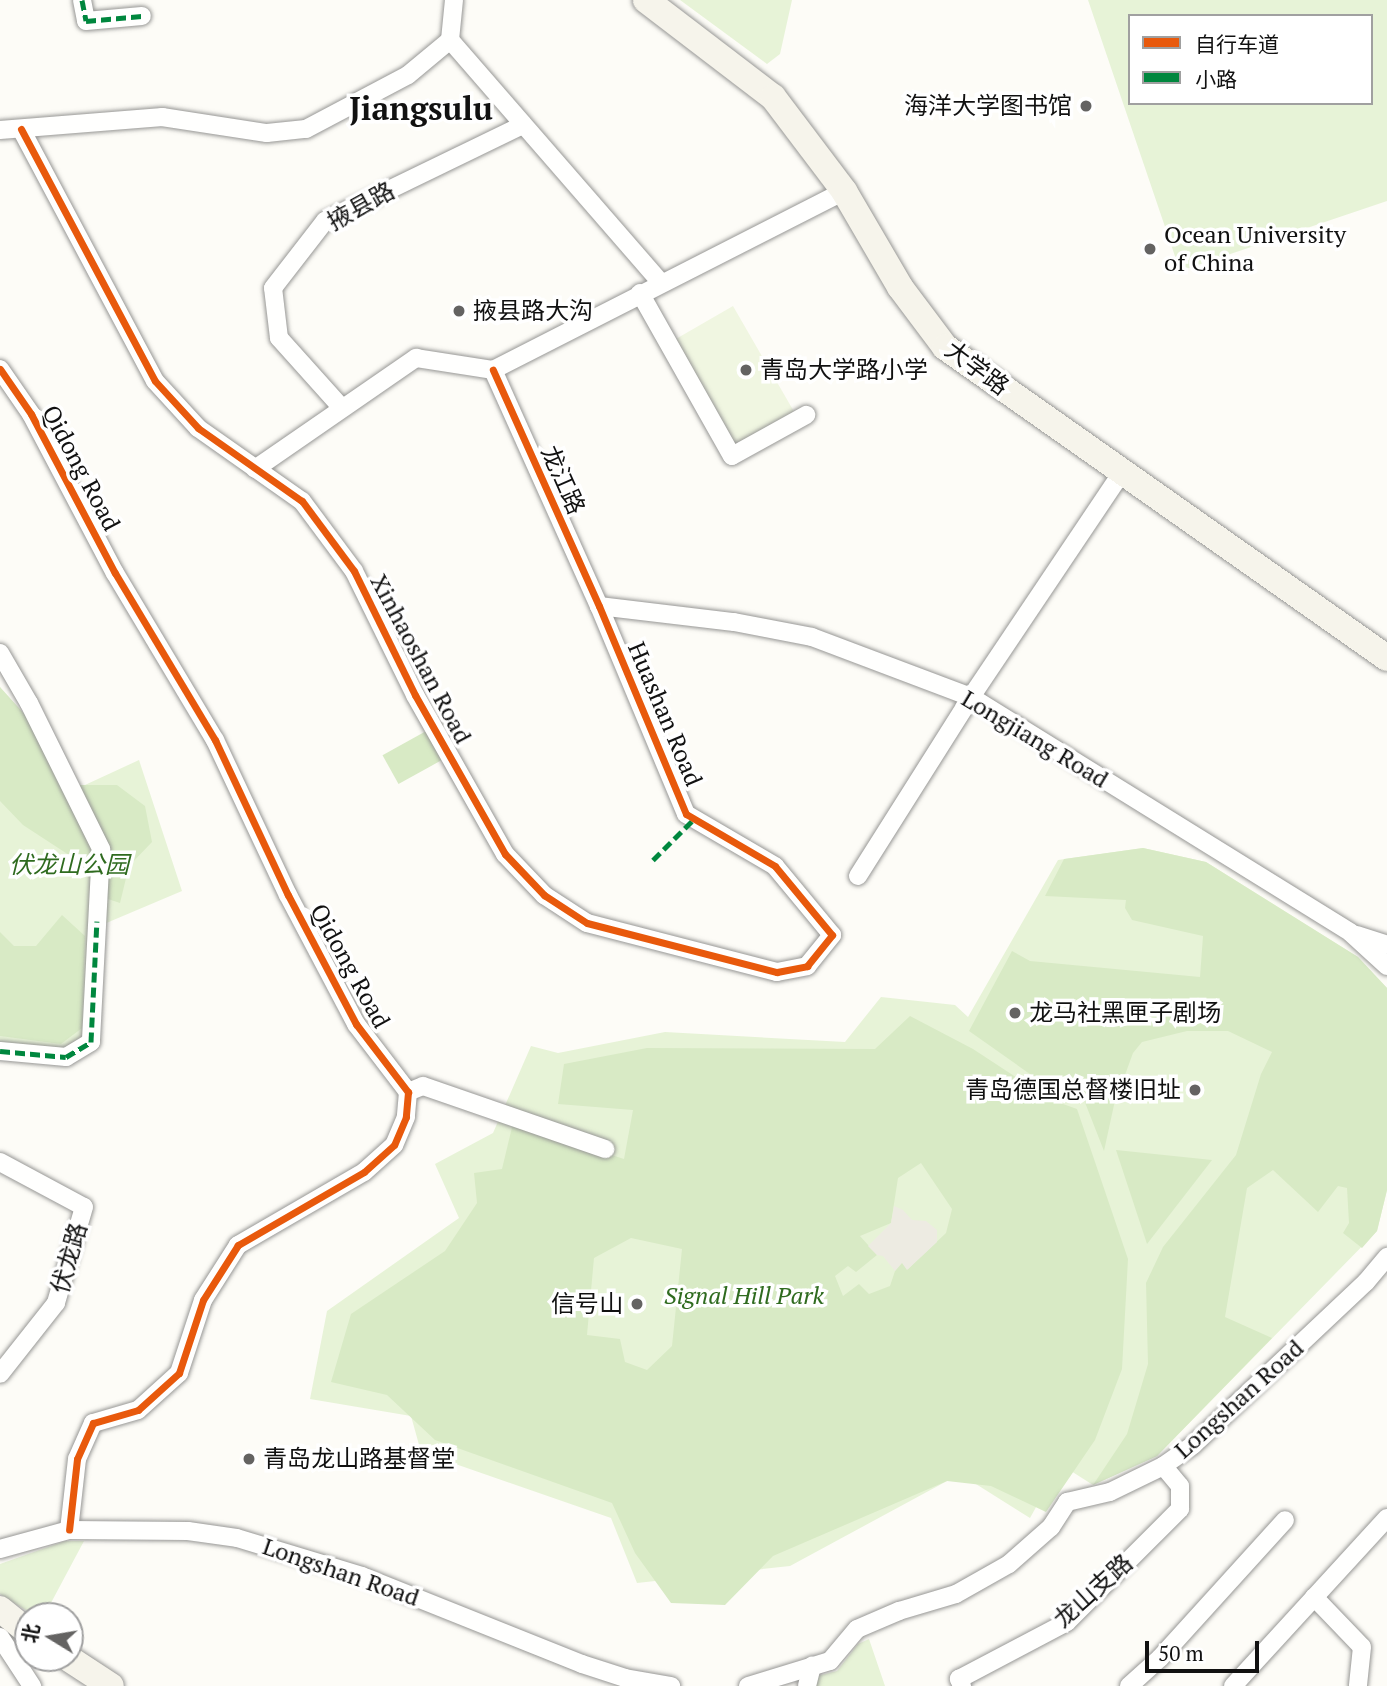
<!DOCTYPE html>
<meta charset="utf-8">
<style>
body{margin:0}
#map{position:relative;width:1387px;height:1686px;overflow:hidden;background:#fdfcf7;font-family:"PT Serif","Noto Sans SC",serif}
div>[style]{position:absolute}
[style*='--x']{left:calc(var(--x)*1px);top:calc(var(--y)*1px);width:calc(var(--w)*1px);rotate:calc(var(--a)*1deg)}
.green>*{inset:0;background:#e7f3d7}
.forest>*{inset:0;background:#d8eac5;transform-origin:0 0}
.pitch>*{inset:0;background:#f0f6e1;transform-origin:0 0}
.plaza>*{inset:0;background:#edebe2}
.roads{filter:drop-shadow(0 0 2px #979795) drop-shadow(0 0 2px #979795)}
.street>*{height:18px;margin:-9px;padding:0 9px;transform-origin:9px;border-radius:9px;background:#fffffe}
.secondary>*{height:26px;margin:-13px;padding:0 13px;transform-origin:13px;border-radius:13px;background:#f6f4eb}
.quiet>*{height:5px;margin-top:-2.5px;transform-origin:0;background:repeating-linear-gradient(90deg,#00873e 0 10px,transparent 0 15px)}
.cycleway>*{height:7px;margin:-3.5px;padding:0 3.5px;transform-origin:3.5px;border-radius:3.5px;background:#e8590c}
.dots>*{width:19px;height:19px;translate:-50% -50%;box-sizing:border-box;border:4px solid #fff;border-radius:50%}
span{translate:-50% -50%;white-space:nowrap;text-align:center;line-height:1.15;-webkit-text-stroke:7px #fff;paint-order:stroke}
.poi-label{font-size:24px;color:#111}
.right{translate:-100% -50%;text-align:right}
.left{translate:0 -50%;text-align:left}
.street-label{font-size:24px;color:#111}
.park-label{font-size:24px;color:#2f6b1f;font-style:italic}
.district-label{font-size:32px;color:#111;font-weight:700}
.legend{position:absolute;left:1128px;top:14px;width:245px;height:91px;box-sizing:border-box;background:#fff;border:2px solid #a0a0a0;margin:0;padding:9px 12px;list-style:none;font-size:21px;color:#111}
.legend li{display:flex;align-items:center;gap:14px;height:35px}
.legend b{width:35px;border:2px solid #a0a0a0}
.north{position:absolute;left:14px;top:1602px;width:70px;height:70px;box-sizing:border-box;background:#fff;border:2px solid #a0a0a0;border-radius:50%;rotate:281deg;font-size:19px;font-weight:700;line-height:28px;text-align:center;color:#111}
.north::after{content:'';display:block;margin:auto;width:24px;height:32px;background:#646362;clip-path:polygon(50% 0,100% 100%,50% 72%,0 100%)}
.scale{position:absolute;left:1145px;top:1641px;width:114px;height:32px;box-sizing:border-box;border:4px solid #111;border-top:0;padding-left:9px;font-size:21px;line-height:24px;white-space:nowrap;color:#111;-webkit-text-stroke:5px #fff;paint-order:stroke}
</style>
<div id="map">
<div class="green">
<i style="clip-path:polygon(680px 0,792px 0,780px 54px,767px 64px)"></i>
<i style="clip-path:polygon(evenodd,1088px 0,1387px 0,1387px 201px,1180px 271px,1088px 0,1130px 16px,1371px 16px,1371px 103px,1130px 103px,1130px 16px)"></i>
<i style="clip-path:polygon(0 687px,59px 797px,139px 760px,182px 891px,104px 924px,83px 1052px,0 1048px)"></i>
<i style="clip-path:polygon(1143px 848px,1206px 862px,1358px 957px,1387px 988px,1387px 1190px,1377px 1231px,1157px 1456px,1093px 1485px,1060px 1464px,1030px 1518px,960px 1474px,790px 1566px,637px 1583px,611px 1518px,421px 1452px,411px 1416px,310px 1399px,327px 1311px,459px 1218px,435px 1164px,493px 1133px,531px 1046px,558px 1053px,665px 1032px,845px 1042px,881px 997px,955px 1005px,968px 1017px,1058px 860px)"></i>
<i style="clip-path:polygon(65px 1541px,84px 1541px,44px 1616px,35px 1616px,0 1594px,0 1564px)"></i>
<i style="clip-path:polygon(869px 1639px,885px 1686px,811px 1686px,813px 1677px,837px 1671px,858px 1644px)"></i>
</div>
<div class="forest">
<i style="clip-path:polygon(0 687px,28px 718px,67px 785px,117px 785px,145px 806px,152px 842px,129px 866px,120px 903px,105px 898px,72px 857px,23px 825px,0 801px)"></i>
<i style="left:428px;top:730px;width:33px;height:52px;rotate:61deg"></i>
<i style="clip-path:polygon(1143px 848px,1206px 862px,1358px 957px,1387px 988px,1387px 1190px,1377px 1231px,1362px 1248px,1343px 1233px,1349px 1223px,1347px 1188px,1338px 1186px,1318px 1212px,1273px 1170px,1247px 1188px,1225px 1317px,1272px 1338px,1157px 1456px,1093px 1485px,1127px 1434px,1148px 1364px,1146px 1283px,1163px 1247px,1236px 1155px,1261px 1074px,1272px 1052px,1228px 1031px,1187px 1031px,1142px 1042px,1133px 1053px,1114px 1105px,1104px 1151px,1084px 1100px,1061px 1096px,969px 1031px,1012px 951px,1030px 961px,1200px 977px,1203px 936px,1132px 920px,1125px 908px,1126px 900px,1045px 896px,1064px 859px)"></i>
<i style="clip-path:polygon(62px 915px,85px 936px,82px 1028px,61px 1044px,0 1036px,0 932px,14px 946px,36px 946px)"></i>
<i style="clip-path:polygon(evenodd,910px 1016px,973px 1049px,1049px 1099px,1077px 1109px,1128px 1259px,1122px 1369px,1095px 1440px,1046px 1512px,991px 1486px,947px 1481px,773px 1556px,725px 1605px,671px 1603px,635px 1553px,612px 1503px,435px 1440px,387px 1395px,331px 1382px,351px 1314px,445px 1251px,477px 1203px,474px 1173px,502px 1169px,513px 1123px,624px 1159px,633px 1110px,558px 1104px,564px 1064px,647px 1048px,875px 1049px,910px 1016px,921px 1163px,952px 1209px,946px 1233px,908px 1269px,902px 1262px,895px 1271px,890px 1286px,869px 1294px,859px 1284px,843px 1296px,835px 1276px,848px 1266px,856px 1272px,877px 1255px,860px 1236px,891px 1223px,898px 1178px,921px 1163px,910px 1016px,631px 1238px,682px 1249px,672px 1346px,647px 1370px,625px 1362px,620px 1339px,587px 1335px,594px 1258px,631px 1238px)"></i>
<i style="clip-path:polygon(1116px 1150px,1212px 1160px,1147px 1244px)"></i>
</div>
<div class="pitch">
<i style="left:733px;top:306px;width:130px;height:74px;rotate:60deg"></i>
</div>
<div class="plaza">
<i style="clip-path:polygon(894px 1206px,903px 1210px,912px 1220px,926px 1221px,937px 1230px,937px 1242px,907px 1270px,902px 1263px,895px 1271px,883px 1256px,877px 1255px,868px 1246px,891px 1223px)"></i>
</div>
<div class="roads">
<div class="street">
<i style="--x:82;--y:0;--w:21;--a:79"></i>
<i style="--x:86;--y:21;--w:56;--a:-5.1"></i>
<i style="--x:450;--y:40;--w:322;--a:49"></i>
<i style="--x:21;--y:129;--w:285;--a:62"></i>
<i style="--x:155;--y:381;--w:64;--a:47.5"></i>
<i style="--x:198;--y:428;--w:127;--a:35.1"></i>
<i style="--x:302;--y:501;--w:87;--a:53.4"></i>
<i style="--x:354;--y:571;--w:138;--a:63.8"></i>
<i style="--x:415;--y:695;--w:183;--a:60.5"></i>
<i style="--x:505;--y:854;--w:57;--a:46.4"></i>
<i style="--x:544;--y:895;--w:51;--a:33.1"></i>
<i style="--x:587;--y:923;--w:196;--a:14.5"></i>
<i style="--x:777;--y:972;--w:31;--a:-11"></i>
<i style="--x:807;--y:966;--w:40;--a:-51"></i>
<i style="--x:832;--y:935;--w:89;--a:-129.6"></i>
<i style="--x:775;--y:866;--w:103;--a:-149.7"></i>
<i style="--x:686;--y:814;--w:225;--a:-112.7"></i>
<i style="--x:599;--y:606;--w:259;--a:-114.2"></i>
<i style="--x:0;--y:130;--w:163;--a:-4.6"></i>
<i style="--x:162;--y:117;--w:106;--a:8.7"></i>
<i style="--x:267;--y:133;--w:39;--a:-6"></i>
<i style="--x:306;--y:129;--w:115;--a:-27.9"></i>
<i style="--x:408;--y:75;--w:55;--a:-39.8"></i>
<i style="--x:450;--y:40;--w:40;--a:-84.3"></i>
<i style="--x:640;--y:293;--w:187;--a:60.6"></i>
<i style="--x:732;--y:456;--w:85;--a:-29"></i>
<i style="--x:0;--y:369;--w:55;--a:55.4"></i>
<i style="--x:31;--y:414;--w:180;--a:62.2"></i>
<i style="--x:115;--y:573;--w:195;--a:59.1"></i>
<i style="--x:215;--y:740;--w:171;--a:64.8"></i>
<i style="--x:288;--y:895;--w:146;--a:62.2"></i>
<i style="--x:356;--y:1024;--w:86;--a:52.6"></i>
<i style="--x:408;--y:1092;--w:25;--a:95"></i>
<i style="--x:406;--y:1117;--w:30;--a:113"></i>
<i style="--x:394;--y:1145;--w:40;--a:138"></i>
<i style="--x:364;--y:1172;--w:146;--a:149.9"></i>
<i style="--x:238;--y:1245;--w:65;--a:122.5"></i>
<i style="--x:203;--y:1300;--w:77;--a:108.2"></i>
<i style="--x:179;--y:1373;--w:55;--a:137.9"></i>
<i style="--x:138;--y:1410;--w:47;--a:163.9"></i>
<i style="--x:93;--y:1423;--w:39;--a:114"></i>
<i style="--x:77;--y:1459;--w:71;--a:96.4"></i>
<i style="--x:493;--y:370;--w:394;--a:-27"></i>
<i style="--x:341;--y:407;--w:93;--a:-131.9"></i>
<i style="--x:279;--y:338;--w:50;--a:-96.8"></i>
<i style="--x:273;--y:288;--w:85;--a:-52.2"></i>
<i style="--x:325;--y:221;--w:220;--a:-25.9"></i>
<i style="--x:255;--y:469;--w:196;--a:-34.6"></i>
<i style="--x:416;--y:358;--w:78;--a:8.9"></i>
<i style="--x:599;--y:606;--w:136;--a:6.8"></i>
<i style="--x:734;--y:622;--w:79;--a:10.9"></i>
<i style="--x:812;--y:637;--w:170;--a:20.7"></i>
<i style="--x:971;--y:697;--w:447;--a:31.8"></i>
<i style="--x:1351;--y:933;--w:49;--a:42.5"></i>
<i style="--x:0;--y:653;--w:58;--a:59.9"></i>
<i style="--x:29;--y:703;--w:163;--a:63.7"></i>
<i style="--x:101;--y:849;--w:193;--a:93"></i>
<i style="--x:91;--y:1042;--w:29;--a:149"></i>
<i style="--x:66;--y:1057;--w:66;--a:-174.8"></i>
<i style="--x:858;--y:876;--w:212;--a:-57.7"></i>
<i style="--x:971;--y:697;--w:271;--a:-56.1"></i>
<i style="--x:1357;--y:935;--w:32;--a:18"></i>
<i style="--x:408;--y:1092;--w:16;--a:-22"></i>
<i style="--x:423;--y:1086;--w:193;--a:19.1"></i>
<i style="--x:0;--y:1162;--w:95;--a:28.2"></i>
<i style="--x:84;--y:1207;--w:100;--a:106.3"></i>
<i style="--x:56;--y:1303;--w:90;--a:128.3"></i>
<i style="--x:0;--y:1549;--w:72;--a:-15.4"></i>
<i style="--x:69;--y:1530;--w:119;--a:0.5"></i>
<i style="--x:188;--y:1531;--w:49;--a:8.1"></i>
<i style="--x:237;--y:1538;--w:131;--a:16.9"></i>
<i style="--x:362;--y:1576;--w:237;--a:21.8"></i>
<i style="--x:582;--y:1664;--w:45;--a:18"></i>
<i style="--x:625;--y:1678;--w:47;--a:9.9"></i>
<i style="--x:1314;--y:1597;--w:69;--a:46.2"></i>
<i style="--x:1362;--y:1647;--w:39;--a:96"></i>
<i style="--x:0;--y:1637;--w:59;--a:56.9"></i>
<i style="--x:748;--y:1686;--w:86;--a:-17"></i>
<i style="--x:830;--y:1661;--w:42;--a:-49.8"></i>
<i style="--x:857;--y:1629;--w:46;--a:-23.2"></i>
<i style="--x:899;--y:1611;--w:59;--a:-16.6"></i>
<i style="--x:956;--y:1594;--w:61;--a:-29.5"></i>
<i style="--x:1009;--y:1564;--w:56;--a:-41.4"></i>
<i style="--x:1051;--y:1527;--w:30;--a:-57"></i>
<i style="--x:1067;--y:1502;--w:44;--a:-13.1"></i>
<i style="--x:1110;--y:1492;--w:59;--a:-26.1"></i>
<i style="--x:1163;--y:1466;--w:37;--a:-35"></i>
<i style="--x:1193;--y:1445;--w:238;--a:-43.3"></i>
<i style="--x:1366;--y:1282;--w:33;--a:-50"></i>
<i style="--x:807;--y:1686;--w:21;--a:-76"></i>
<i style="--x:962;--y:1686;--w:8;--a:-113"></i>
<i style="--x:959;--y:1679;--w:122;--a:-27.8"></i>
<i style="--x:1067;--y:1622;--w:160;--a:-45"></i>
<i style="--x:1180;--y:1509;--w:23;--a:-90"></i>
<i style="--x:1180;--y:1486;--w:26;--a:-130"></i>
<i style="--x:1129;--y:1686;--w:42;--a:-42.1"></i>
<i style="--x:1160;--y:1658;--w:186;--a:-47.8"></i>
<i style="--x:1233;--y:1686;--w:228;--a:-47.5"></i>
</div>
<div class="secondary">
<i style="--x:646;--y:0;--w:160;--a:37.4"></i>
<i style="--x:773;--y:97;--w:118;--a:52.9"></i>
<i style="--x:844;--y:191;--w:111;--a:59.7"></i>
<i style="--x:900;--y:287;--w:75;--a:53.1"></i>
<i style="--x:945;--y:347;--w:540;--a:35.13"></i>
<i style="--x:0;--y:1609;--w:36;--a:39"></i>
<i style="--x:68;--y:1658;--w:51;--a:33.1"></i>
</div>
</div>
<div class="quiet">
<i style="--x:82;--y:0;--w:21;--a:79"></i>
<i style="--x:86;--y:21;--w:56;--a:-5.1"></i>
<i style="--x:653;--y:860;--w:58;--a:-45"></i>
<i style="--x:0;--y:1051;--w:66;--a:5.2"></i>
<i style="--x:66;--y:1057;--w:29;--a:-31"></i>
<i style="--x:91;--y:1042;--w:121;--a:-87.2"></i>
</div>
<div class="cycleway">
<i style="--x:21;--y:129;--w:285;--a:62"></i>
<i style="--x:155;--y:381;--w:64;--a:47.5"></i>
<i style="--x:198;--y:428;--w:127;--a:35.1"></i>
<i style="--x:302;--y:501;--w:87;--a:53.4"></i>
<i style="--x:354;--y:571;--w:138;--a:63.8"></i>
<i style="--x:415;--y:695;--w:183;--a:60.5"></i>
<i style="--x:505;--y:854;--w:57;--a:46.4"></i>
<i style="--x:544;--y:895;--w:51;--a:33.1"></i>
<i style="--x:587;--y:923;--w:196;--a:14.5"></i>
<i style="--x:777;--y:972;--w:31;--a:-11"></i>
<i style="--x:807;--y:966;--w:40;--a:-51"></i>
<i style="--x:832;--y:935;--w:89;--a:-129.6"></i>
<i style="--x:775;--y:866;--w:103;--a:-149.7"></i>
<i style="--x:686;--y:814;--w:225;--a:-112.7"></i>
<i style="--x:599;--y:606;--w:259;--a:-114.2"></i>
<i style="--x:0;--y:369;--w:55;--a:55.4"></i>
<i style="--x:31;--y:414;--w:180;--a:62.2"></i>
<i style="--x:115;--y:573;--w:195;--a:59.1"></i>
<i style="--x:215;--y:740;--w:171;--a:64.8"></i>
<i style="--x:288;--y:895;--w:146;--a:62.2"></i>
<i style="--x:356;--y:1024;--w:86;--a:52.6"></i>
<i style="--x:408;--y:1092;--w:25;--a:95"></i>
<i style="--x:406;--y:1117;--w:30;--a:113"></i>
<i style="--x:394;--y:1145;--w:40;--a:138"></i>
<i style="--x:364;--y:1172;--w:146;--a:149.9"></i>
<i style="--x:238;--y:1245;--w:65;--a:122.5"></i>
<i style="--x:203;--y:1300;--w:77;--a:108.2"></i>
<i style="--x:179;--y:1373;--w:55;--a:137.9"></i>
<i style="--x:138;--y:1410;--w:47;--a:163.9"></i>
<i style="--x:93;--y:1423;--w:39;--a:114"></i>
<i style="--x:77;--y:1459;--w:71;--a:96.4"></i>
</div>
<div class="dots">
<i style="left:1086px;top:106px;background:#646362"></i>
<i style="left:1150px;top:249px;background:#646362"></i>
<i style="left:459px;top:311px;background:#646362"></i>
<i style="left:746px;top:370px;background:#646362"></i>
<i style="left:1015px;top:1013px;background:#646362"></i>
<i style="left:1195px;top:1090px;background:#646362"></i>
<i style="left:637px;top:1304px;background:#646362"></i>
<i style="left:249px;top:1459px;background:#646362"></i>
</div>
<div class="poi-label">
<span class="right" style="left:1072px;top:106px">海洋大学图书馆</span>
<span class="left" style="left:1164px;top:249px">Ocean University<br>of China</span>
<span class="left" style="left:473px;top:311px">掖县路大沟</span>
<span class="left" style="left:760px;top:370px">青岛大学路小学</span>
<span class="left" style="left:1029px;top:1013px">龙马社黑匣子剧场</span>
<span class="right" style="left:1181px;top:1090px">青岛德国总督楼旧址</span>
<span class="right" style="left:623px;top:1304px">信号山</span>
<span class="left" style="left:263px;top:1459px">青岛龙山路基督堂</span>
</div>
<div class="street-label">
<span style="left:361px;top:206px;rotate:-29deg">掖县路</span>
<span style="left:977px;top:368px;rotate:37deg">大学路</span>
<span style="left:81px;top:468px;rotate:62deg">Qidong Road</span>
<span style="left:563px;top:480px;rotate:66deg">龙江路</span>
<span style="left:421px;top:659px;rotate:62deg">Xinhaoshan Road</span>
<span style="left:665px;top:714px;rotate:67deg">Huashan Road</span>
<span style="left:1035px;top:739px;rotate:31deg">Longjiang Road</span>
<span style="left:350px;top:966px;rotate:61deg">Qidong Road</span>
<span style="left:69px;top:1258px;rotate:-74deg">伏龙路</span>
<span style="left:1239px;top:1399px;rotate:-42deg">Longshan Road</span>
<span style="left:341px;top:1572px;rotate:19deg">Longshan Road</span>
<span style="left:1093px;top:1591px;rotate:-42deg">龙山支路</span>
</div>
<div class="park-label">
<span style="left:69px;top:865px">伏龙山公园</span>
<span style="left:744px;top:1296px">Signal Hill Park</span>
</div>
<div class="district-label">
<span style="left:421px;top:108px">Jiangsulu</span>
</div>
<ul class="legend">
<li><b style="height:9px;background:#e8590c"></b>自行车道</li>
<li><b style="height:9px;background:#00873e"></b>小路</li>
</ul>
<div class="north">北</div>
<div class="scale">50 m</div>
</div>
